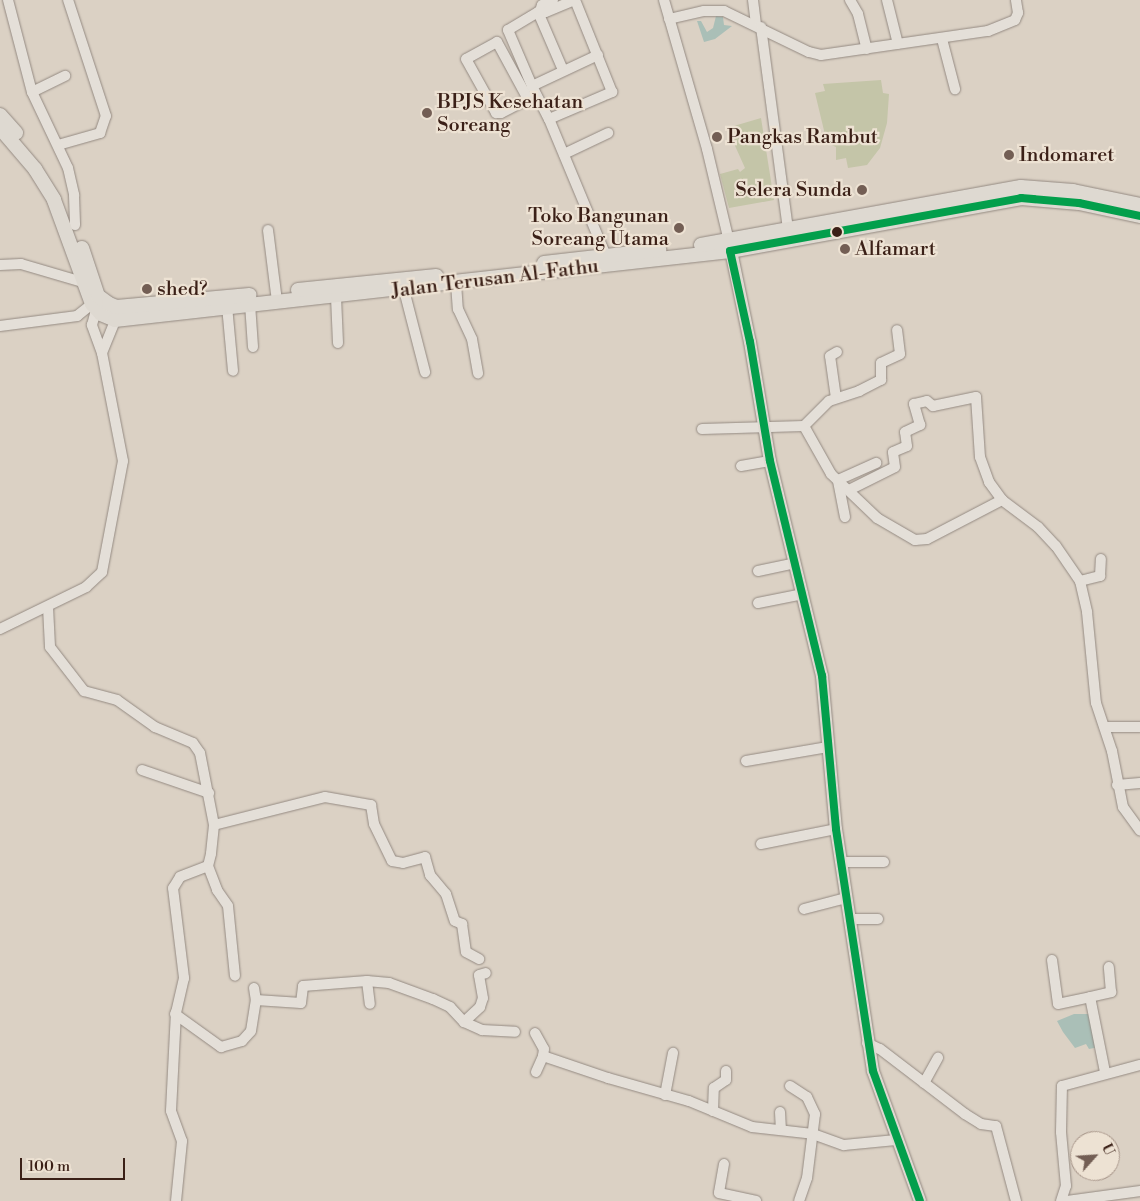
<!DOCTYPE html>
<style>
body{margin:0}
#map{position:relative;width:1140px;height:1201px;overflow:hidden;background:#dbd1c4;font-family:"Libre Bodoni",serif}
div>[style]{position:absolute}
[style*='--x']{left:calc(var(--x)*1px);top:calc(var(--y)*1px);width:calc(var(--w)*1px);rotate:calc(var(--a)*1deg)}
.green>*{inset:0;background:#c4c5a8}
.water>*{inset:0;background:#aabfb7}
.roads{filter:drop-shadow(0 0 1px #948a82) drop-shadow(0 0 1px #948a82)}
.minor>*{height:10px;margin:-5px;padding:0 5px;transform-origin:5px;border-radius:5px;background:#e4dfd8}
.major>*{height:12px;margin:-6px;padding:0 6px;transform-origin:6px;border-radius:6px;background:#ded9d1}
.highway>*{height:14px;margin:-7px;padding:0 7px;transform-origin:7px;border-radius:7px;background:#ded9d1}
.bus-1>*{height:8px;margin:-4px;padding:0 4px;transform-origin:4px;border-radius:4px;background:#039f4c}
.dots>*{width:14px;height:14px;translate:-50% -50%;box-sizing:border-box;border:2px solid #ede2d3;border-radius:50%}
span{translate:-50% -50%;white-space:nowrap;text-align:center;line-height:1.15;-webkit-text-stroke:4.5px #ede2d3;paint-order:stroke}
.poi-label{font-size:20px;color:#3b2017}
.left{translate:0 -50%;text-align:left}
.right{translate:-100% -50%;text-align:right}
.street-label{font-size:20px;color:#3b2017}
.north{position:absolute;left:1070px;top:1131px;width:50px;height:50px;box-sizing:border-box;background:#ede2d3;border:1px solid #a69488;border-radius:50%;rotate:64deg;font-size:14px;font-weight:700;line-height:20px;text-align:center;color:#3b2017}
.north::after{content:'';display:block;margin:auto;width:18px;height:22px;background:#735e54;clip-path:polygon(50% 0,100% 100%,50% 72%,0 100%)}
.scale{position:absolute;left:20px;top:1158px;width:105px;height:22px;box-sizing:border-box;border:2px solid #3b2017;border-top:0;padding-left:6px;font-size:15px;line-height:18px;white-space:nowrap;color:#3b2017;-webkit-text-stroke:4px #ede2d3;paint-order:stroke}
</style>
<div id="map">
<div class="green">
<i style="clip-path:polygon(881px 80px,883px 93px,889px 94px,887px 123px,880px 148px,867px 165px,848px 168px,846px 158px,836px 160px,836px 147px,827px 143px,815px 93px,825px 91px,823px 84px)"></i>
<i style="clip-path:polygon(761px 118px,774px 200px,729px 208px,720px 174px,738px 169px,740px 172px,745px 168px,727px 128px)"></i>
</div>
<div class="water">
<i style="clip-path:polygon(716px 16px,723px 17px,724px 25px,732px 26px,715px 39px,704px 42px,697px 21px,701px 21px,707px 32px,713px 28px)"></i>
<i style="clip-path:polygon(1074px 1014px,1091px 1014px,1099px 1047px,1089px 1049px,1086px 1044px,1075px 1048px,1063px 1032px,1057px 1021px)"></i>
</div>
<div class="roads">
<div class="minor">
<i style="--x:8;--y:0;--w:95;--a:75.4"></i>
<i style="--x:32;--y:92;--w:84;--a:64.7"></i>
<i style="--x:68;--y:168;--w:28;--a:77"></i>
<i style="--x:74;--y:195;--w:30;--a:88"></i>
<i style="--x:664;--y:0;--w:155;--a:73.9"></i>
<i style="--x:707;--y:149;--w:95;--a:76.6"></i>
<i style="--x:753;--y:0;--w:24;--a:83"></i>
<i style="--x:850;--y:0;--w:16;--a:60"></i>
<i style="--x:858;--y:14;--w:36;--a:76"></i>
<i style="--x:887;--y:0;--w:45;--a:76"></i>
<i style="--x:538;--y:12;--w:63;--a:66.7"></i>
<i style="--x:545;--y:12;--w:5;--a:-169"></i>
<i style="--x:540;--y:11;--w:6;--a:-72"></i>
<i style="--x:542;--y:5;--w:12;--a:-24"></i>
<i style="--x:546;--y:12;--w:30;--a:-23"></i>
<i style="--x:669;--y:19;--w:36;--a:-13"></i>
<i style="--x:704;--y:11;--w:20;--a:0"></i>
<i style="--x:724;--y:11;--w:94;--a:25.8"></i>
<i style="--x:809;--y:52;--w:12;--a:14"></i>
<i style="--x:821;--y:55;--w:169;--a:-8.2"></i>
<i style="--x:988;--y:31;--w:29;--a:-22"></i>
<i style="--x:1015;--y:20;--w:8;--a:-67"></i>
<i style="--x:1018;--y:13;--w:13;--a:-99"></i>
<i style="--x:761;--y:27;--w:205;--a:82.4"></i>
<i style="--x:942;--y:39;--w:52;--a:75.4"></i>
<i style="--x:598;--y:55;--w:73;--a:154.8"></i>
<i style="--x:532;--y:86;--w:37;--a:63"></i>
<i style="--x:549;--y:119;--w:148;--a:67.4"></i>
<i style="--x:532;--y:86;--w:61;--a:-113.2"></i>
<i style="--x:508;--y:30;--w:37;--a:-31"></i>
<i style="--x:32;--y:92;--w:37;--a:-26"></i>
<i style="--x:528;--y:99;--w:65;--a:-118.5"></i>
<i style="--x:497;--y:42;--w:35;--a:151"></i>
<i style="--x:466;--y:59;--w:62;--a:60.9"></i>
<i style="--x:496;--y:113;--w:5;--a:0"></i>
<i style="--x:501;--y:113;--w:30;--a:-27"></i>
<i style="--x:528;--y:99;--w:9;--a:-32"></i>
<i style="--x:549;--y:119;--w:69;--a:-23.2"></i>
<i style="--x:612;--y:92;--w:99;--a:-111.9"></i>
<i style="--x:58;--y:145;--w:44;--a:-15.9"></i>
<i style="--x:100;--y:133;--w:18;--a:-71"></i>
<i style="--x:106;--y:116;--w:122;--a:-108.1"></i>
<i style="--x:564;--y:154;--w:49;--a:-25.5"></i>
<i style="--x:268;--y:230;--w:72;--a:82.8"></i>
<i style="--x:0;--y:265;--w:21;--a:-3"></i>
<i style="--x:21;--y:264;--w:64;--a:16.4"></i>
<i style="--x:456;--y:283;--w:26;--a:86"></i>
<i style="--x:458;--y:309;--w:33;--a:65"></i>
<i style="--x:472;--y:339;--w:35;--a:80"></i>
<i style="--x:404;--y:290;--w:85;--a:75.6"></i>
<i style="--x:336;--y:297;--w:46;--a:87.5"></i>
<i style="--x:250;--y:304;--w:43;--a:86"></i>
<i style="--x:227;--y:306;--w:65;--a:84.7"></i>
<i style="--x:0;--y:326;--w:78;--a:-7.4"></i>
<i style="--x:77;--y:316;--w:19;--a:-39"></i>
<i style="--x:102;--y:353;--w:35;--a:-68"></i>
<i style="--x:836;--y:398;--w:42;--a:-98.1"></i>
<i style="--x:830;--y:356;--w:8;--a:-30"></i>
<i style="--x:804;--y:426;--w:35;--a:-45"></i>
<i style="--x:829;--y:401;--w:32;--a:-18"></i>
<i style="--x:859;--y:391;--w:25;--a:-27"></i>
<i style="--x:881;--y:380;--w:17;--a:-90"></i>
<i style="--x:881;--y:363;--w:21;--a:-25"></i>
<i style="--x:900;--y:354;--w:24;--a:-97"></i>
<i style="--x:702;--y:429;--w:102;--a:-1.7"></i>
<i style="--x:804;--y:426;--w:55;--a:60.6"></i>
<i style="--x:831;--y:474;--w:64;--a:43.7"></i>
<i style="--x:877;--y:518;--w:44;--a:30.1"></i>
<i style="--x:915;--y:540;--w:12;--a:-5"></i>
<i style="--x:927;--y:539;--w:85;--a:-27.5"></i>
<i style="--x:741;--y:466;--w:29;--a:-10"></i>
<i style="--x:849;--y:490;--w:51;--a:-26.6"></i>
<i style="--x:895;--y:467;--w:15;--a:-98"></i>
<i style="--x:893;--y:452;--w:15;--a:-23"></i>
<i style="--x:907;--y:446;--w:14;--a:-98"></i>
<i style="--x:905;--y:432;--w:17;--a:-25"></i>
<i style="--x:920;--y:425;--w:22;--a:-106"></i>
<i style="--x:914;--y:404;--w:13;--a:-13"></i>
<i style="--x:927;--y:401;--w:8;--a:40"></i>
<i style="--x:933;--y:406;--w:44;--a:-11.8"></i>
<i style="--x:976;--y:397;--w:60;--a:86.2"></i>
<i style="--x:980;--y:457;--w:27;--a:70"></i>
<i style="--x:989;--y:482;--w:22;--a:54"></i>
<i style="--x:1002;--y:500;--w:45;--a:36.9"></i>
<i style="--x:1038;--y:527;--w:26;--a:47"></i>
<i style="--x:1056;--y:546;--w:42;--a:55.6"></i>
<i style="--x:1080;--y:581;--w:32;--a:77"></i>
<i style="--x:1087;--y:612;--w:91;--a:84.4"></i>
<i style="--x:1096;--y:703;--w:51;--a:71.6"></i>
<i style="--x:1112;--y:751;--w:57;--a:78.9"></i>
<i style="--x:1123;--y:807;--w:29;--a:54"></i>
<i style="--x:845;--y:517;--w:38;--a:-101"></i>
<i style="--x:838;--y:480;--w:42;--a:-24.1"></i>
<i style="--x:758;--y:571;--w:38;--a:-12"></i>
<i style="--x:1080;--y:581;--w:21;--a:-14"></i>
<i style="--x:1100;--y:576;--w:17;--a:-87"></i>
<i style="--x:758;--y:603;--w:46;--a:-11.3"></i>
<i style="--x:48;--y:607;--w:40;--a:87.1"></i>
<i style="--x:50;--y:647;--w:56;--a:52.3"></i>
<i style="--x:84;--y:691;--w:34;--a:15"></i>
<i style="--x:117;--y:700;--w:47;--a:35.4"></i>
<i style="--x:155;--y:727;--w:41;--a:22.8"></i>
<i style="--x:193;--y:743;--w:12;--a:55"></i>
<i style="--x:200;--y:753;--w:73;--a:79"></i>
<i style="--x:214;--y:825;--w:29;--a:96"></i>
<i style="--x:211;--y:854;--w:12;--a:104"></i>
<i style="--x:208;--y:866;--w:30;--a:159"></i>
<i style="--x:180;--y:877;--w:13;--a:122"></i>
<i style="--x:173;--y:888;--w:91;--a:83"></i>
<i style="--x:184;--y:978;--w:35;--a:103"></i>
<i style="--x:176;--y:1012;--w:99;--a:92.9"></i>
<i style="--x:171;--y:1111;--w:32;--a:70"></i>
<i style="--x:182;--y:1141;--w:60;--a:95.7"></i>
<i style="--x:0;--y:629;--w:96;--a:-26"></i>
<i style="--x:86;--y:587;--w:22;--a:-43"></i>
<i style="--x:102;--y:572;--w:113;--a:-79.3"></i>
<i style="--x:123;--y:461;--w:110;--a:-101"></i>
<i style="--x:102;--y:353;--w:30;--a:-110"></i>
<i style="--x:92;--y:325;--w:16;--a:-75"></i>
<i style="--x:1105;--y:727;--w:35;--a:0"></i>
<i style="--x:746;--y:761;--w:83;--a:-9.7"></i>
<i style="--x:142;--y:770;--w:71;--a:18.9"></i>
<i style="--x:1117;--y:785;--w:23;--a:-5"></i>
<i style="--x:214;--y:825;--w:114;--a:-14.2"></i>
<i style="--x:325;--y:797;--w:47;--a:9.9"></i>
<i style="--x:371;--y:805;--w:19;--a:81"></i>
<i style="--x:374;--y:824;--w:41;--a:64.1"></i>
<i style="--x:392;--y:861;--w:11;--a:10"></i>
<i style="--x:403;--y:863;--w:23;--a:-15"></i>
<i style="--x:425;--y:857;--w:19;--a:74"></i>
<i style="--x:430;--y:875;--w:25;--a:50"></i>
<i style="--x:446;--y:894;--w:28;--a:72"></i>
<i style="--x:455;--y:921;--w:8;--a:23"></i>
<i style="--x:462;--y:924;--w:28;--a:82"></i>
<i style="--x:466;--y:952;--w:15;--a:28"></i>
<i style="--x:761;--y:844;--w:76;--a:-11.3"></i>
<i style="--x:841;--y:862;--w:43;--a:0"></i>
<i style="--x:208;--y:866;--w:26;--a:69"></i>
<i style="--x:217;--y:890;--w:19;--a:55"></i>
<i style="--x:228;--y:906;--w:70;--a:84.3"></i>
<i style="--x:804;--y:909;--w:43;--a:-14.7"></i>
<i style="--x:849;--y:919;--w:29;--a:0"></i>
<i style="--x:1052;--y:960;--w:44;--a:82.2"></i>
<i style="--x:1058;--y:1004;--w:33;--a:-12"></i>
<i style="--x:367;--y:981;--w:22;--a:5"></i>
<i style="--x:389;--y:983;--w:47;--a:20"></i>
<i style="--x:433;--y:999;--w:19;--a:25"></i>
<i style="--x:450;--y:1007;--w:21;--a:47"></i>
<i style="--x:464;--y:1022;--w:22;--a:-43"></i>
<i style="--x:480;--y:1007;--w:9;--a:-72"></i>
<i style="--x:483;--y:998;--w:23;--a:-100"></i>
<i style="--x:479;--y:975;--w:7;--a:-16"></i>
<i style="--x:254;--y:988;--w:12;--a:81"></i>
<i style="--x:175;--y:1014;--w:57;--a:35.7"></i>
<i style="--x:221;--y:1047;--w:22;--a:-16"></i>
<i style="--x:242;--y:1041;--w:13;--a:-48"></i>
<i style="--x:251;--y:1031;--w:31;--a:-81"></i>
<i style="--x:256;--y:1000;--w:45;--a:3.8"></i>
<i style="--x:301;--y:1003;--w:17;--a:-83"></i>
<i style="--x:303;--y:986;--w:64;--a:-4.5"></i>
<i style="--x:367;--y:981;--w:23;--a:83"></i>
<i style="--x:464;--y:1022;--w:20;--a:24"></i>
<i style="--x:482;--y:1030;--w:33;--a:3"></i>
<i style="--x:535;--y:1033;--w:18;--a:61"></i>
<i style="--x:544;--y:1049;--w:7;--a:98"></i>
<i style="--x:867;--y:1043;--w:14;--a:25"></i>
<i style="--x:880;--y:1049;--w:107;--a:37.4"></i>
<i style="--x:965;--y:1114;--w:19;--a:32"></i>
<i style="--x:981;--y:1124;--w:15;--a:8"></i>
<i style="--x:996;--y:1126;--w:78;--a:75.1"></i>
<i style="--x:536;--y:1072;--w:17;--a:-66"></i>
<i style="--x:543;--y:1056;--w:69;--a:18.7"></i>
<i style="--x:608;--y:1078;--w:84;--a:15.9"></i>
<i style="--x:689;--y:1101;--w:68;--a:22.4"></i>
<i style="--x:752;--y:1127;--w:61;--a:6.5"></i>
<i style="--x:813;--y:1134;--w:33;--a:20"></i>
<i style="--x:844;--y:1145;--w:52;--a:-5.5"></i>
<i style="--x:1105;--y:1072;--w:76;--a:-101.3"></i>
<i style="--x:1090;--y:997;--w:22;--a:-13"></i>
<i style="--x:1111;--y:992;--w:25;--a:-95"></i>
<i style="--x:924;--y:1083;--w:29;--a:-61"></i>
<i style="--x:790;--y:1086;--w:20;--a:33"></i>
<i style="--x:807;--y:1097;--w:19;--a:65"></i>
<i style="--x:815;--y:1114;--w:64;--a:97.1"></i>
<i style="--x:807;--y:1178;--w:24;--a:109"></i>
<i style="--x:665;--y:1095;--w:43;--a:-79.2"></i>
<i style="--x:713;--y:1111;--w:23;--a:-88"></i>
<i style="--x:714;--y:1088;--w:14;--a:-34"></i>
<i style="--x:726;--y:1080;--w:9;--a:-90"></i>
<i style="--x:780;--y:1112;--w:17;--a:87"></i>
<i style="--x:724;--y:1164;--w:29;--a:100"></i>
<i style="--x:719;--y:1193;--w:38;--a:12"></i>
<i style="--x:1061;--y:1201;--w:16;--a:-72"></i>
<i style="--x:1066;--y:1186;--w:54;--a:-95.3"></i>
<i style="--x:1061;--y:1132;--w:46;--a:-88.8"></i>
<i style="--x:1062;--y:1086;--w:81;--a:-15.1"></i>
<i style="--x:1067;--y:1201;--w:74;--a:-7.8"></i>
</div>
<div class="major">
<i style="--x:729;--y:241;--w:103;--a:78.3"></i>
<i style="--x:750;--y:342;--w:121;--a:80.5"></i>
<i style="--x:770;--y:461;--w:221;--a:76.4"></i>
<i style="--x:822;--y:676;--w:154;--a:84.8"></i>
<i style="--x:836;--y:829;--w:245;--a:81.3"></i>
<i style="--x:873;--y:1071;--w:138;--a:70.1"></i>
</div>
<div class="highway">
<i style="--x:0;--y:115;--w:24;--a:48"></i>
<i style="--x:0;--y:128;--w:54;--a:49.5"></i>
<i style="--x:35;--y:169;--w:36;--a:58"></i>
<i style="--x:54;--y:200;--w:111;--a:69.9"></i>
<i style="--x:92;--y:304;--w:13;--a:48"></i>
<i style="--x:101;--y:314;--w:15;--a:23"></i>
<i style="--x:115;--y:320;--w:619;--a:-6.4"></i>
<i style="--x:730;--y:251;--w:296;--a:-10.3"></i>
<i style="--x:1021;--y:198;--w:58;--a:4.9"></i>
<i style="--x:1079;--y:203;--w:62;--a:12"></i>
<i style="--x:701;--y:245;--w:325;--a:-10.3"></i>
<i style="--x:1021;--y:187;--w:52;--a:4.4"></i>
<i style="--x:1073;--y:191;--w:68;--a:11.8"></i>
<i style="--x:82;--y:248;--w:51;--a:71.6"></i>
<i style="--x:98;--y:296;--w:14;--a:36"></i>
<i style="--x:109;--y:304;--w:9;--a:21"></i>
<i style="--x:117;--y:307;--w:133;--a:-5.2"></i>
<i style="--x:544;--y:263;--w:116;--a:-6.4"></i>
<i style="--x:298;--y:290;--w:139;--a:-5.8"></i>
</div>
</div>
<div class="bus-1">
<i style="--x:920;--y:1201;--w:138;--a:-109.9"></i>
<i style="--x:873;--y:1071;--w:245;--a:-98.7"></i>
<i style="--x:836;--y:829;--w:154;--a:-95.2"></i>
<i style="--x:822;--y:676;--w:221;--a:-103.6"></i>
<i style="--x:770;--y:461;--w:121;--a:-99.5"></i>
<i style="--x:750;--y:342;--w:93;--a:-102.4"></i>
<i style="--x:730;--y:251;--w:296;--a:-10.3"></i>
<i style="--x:1021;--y:198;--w:58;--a:4.9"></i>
<i style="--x:1079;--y:203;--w:62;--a:12"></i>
</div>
<div class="dots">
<i style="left:427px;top:113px;background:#735e54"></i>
<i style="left:717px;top:137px;background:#735e54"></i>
<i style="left:1009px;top:155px;background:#735e54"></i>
<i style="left:862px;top:190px;background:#735e54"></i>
<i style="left:679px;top:228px;background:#735e54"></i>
<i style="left:837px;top:232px;background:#3b2017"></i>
<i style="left:845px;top:249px;background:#735e54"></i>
<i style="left:147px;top:289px;background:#735e54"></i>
</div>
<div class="poi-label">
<span class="left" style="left:437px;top:114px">BPJS Kesehatan<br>Soreang</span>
<span class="left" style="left:727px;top:137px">Pangkas Rambut</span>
<span class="left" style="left:1019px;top:155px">Indomaret</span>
<span class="right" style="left:852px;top:190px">Selera Sunda</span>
<span class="right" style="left:669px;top:228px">Toko Bangunan<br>Soreang Utama</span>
<span class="left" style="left:855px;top:249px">Alfamart</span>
<span class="left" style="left:157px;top:289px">shed?</span>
</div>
<div class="street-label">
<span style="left:495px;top:279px;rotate:-7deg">Jalan Terusan Al-Fathu</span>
</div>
<div class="north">U</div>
<div class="scale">100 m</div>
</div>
